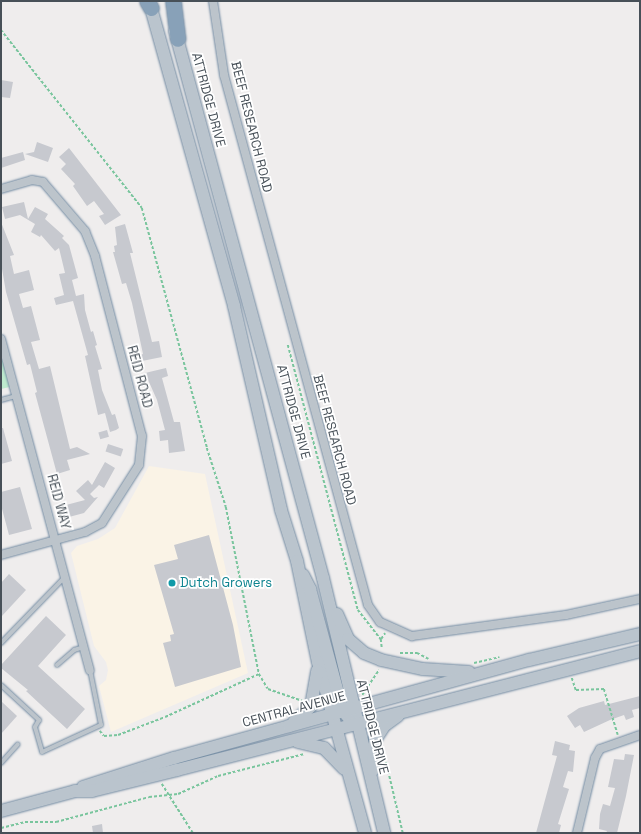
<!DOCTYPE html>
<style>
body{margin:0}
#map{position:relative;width:641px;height:834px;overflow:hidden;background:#efeded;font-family:"Space Grotesk",sans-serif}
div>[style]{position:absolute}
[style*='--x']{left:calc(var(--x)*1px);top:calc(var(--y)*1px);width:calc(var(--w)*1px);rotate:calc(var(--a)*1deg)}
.commercial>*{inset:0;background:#faf3e6}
.green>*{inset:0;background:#beeace}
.building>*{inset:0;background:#c7c9cf;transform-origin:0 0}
.path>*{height:1.5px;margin-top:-0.75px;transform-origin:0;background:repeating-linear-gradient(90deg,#79c59d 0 3px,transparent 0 5px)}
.roads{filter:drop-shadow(0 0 1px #748ca3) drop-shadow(0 0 1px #748ca3)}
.lane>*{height:4px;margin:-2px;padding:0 2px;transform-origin:2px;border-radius:2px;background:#bcc4cb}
.street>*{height:8px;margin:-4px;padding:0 4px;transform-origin:4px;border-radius:4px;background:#bcc4cb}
.secondary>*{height:12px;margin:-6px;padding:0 6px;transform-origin:6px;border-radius:6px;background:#bac4cd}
.highway>*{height:15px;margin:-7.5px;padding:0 7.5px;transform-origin:7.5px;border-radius:7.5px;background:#88a1b8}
.dots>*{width:11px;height:11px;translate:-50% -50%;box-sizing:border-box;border:2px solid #fff;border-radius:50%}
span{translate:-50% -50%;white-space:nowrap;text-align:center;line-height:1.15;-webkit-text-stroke:3.5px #fff;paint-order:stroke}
.street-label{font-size:13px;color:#475058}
.culture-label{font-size:13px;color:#0d838f}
.left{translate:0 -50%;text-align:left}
.frame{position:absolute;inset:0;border:2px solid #475058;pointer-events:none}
</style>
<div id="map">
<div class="commercial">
<i style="clip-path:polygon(149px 466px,205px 474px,248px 673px,111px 732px,99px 686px,106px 680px,108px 670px,106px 662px,94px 646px,71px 553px,77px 546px,98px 539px,115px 528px)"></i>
</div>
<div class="green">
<i style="clip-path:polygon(1px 337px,14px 386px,1px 389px)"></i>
</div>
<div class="building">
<i style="clip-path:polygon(1px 80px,13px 82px,10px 98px,1px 97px)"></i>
<i style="clip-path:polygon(37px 142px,53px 148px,48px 162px,25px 154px,34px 152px)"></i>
<i style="clip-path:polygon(69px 148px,121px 215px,105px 225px,99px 216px,104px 214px,94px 201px,87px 206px,73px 186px,75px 184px,61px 169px,66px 164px,59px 157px)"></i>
<i style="clip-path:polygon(23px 152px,25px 160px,1px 168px,1px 158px)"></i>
<i style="clip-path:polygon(24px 202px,28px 219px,35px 207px,48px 214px,45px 219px,64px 236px,62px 238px,69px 245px,78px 278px,72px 280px,76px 296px,84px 294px,85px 310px,91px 332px,93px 331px,97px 345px,95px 346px,102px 369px,98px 370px,102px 390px,112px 415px,115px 414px,119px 428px,116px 430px,110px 432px,105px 413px,98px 415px,85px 356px,88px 355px,73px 301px,56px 305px,54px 298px,64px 295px,59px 274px,65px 273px,59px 248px,55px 251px,41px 235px,40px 237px,31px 232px,35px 224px,20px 215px,5px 219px,2px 207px)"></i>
<i style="clip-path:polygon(1px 222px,14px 255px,10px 256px,14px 274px,29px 270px,34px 290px,19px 294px,23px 308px,31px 306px,40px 340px,31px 342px,39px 369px,50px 366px,70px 449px,77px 447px,90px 454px,67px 460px,70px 470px,57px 474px,35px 393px,37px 392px,30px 364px,27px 365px,6px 292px,1px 263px)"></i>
<i style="clip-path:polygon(125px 224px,133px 253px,130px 253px,152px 342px,159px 341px,162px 357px,142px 361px,140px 355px,143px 354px,132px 303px,126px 283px,122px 284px,113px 252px,115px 252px,114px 246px,117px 245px,115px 227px)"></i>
<i style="clip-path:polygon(166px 368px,168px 376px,162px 378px,174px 422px,180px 422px,185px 451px,169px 453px,168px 440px,160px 441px,159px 431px,165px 430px,157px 400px,145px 373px)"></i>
<i style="clip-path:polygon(1px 428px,3px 428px,12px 461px,1px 464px)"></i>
<i style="left:107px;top:430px;width:7px;height:9px;rotate:74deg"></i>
<i style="left:108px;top:444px;width:16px;height:8px;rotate:18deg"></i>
<i style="clip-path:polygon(105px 462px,115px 468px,104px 488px,99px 485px,90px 494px,94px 498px,98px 497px,84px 513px,69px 517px,66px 505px,85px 500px,76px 491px,88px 480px,92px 485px)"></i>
<i style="clip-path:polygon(20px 487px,32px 529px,9px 535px,1px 505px,1px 492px)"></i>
<i style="clip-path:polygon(209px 535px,233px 625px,241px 667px,175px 687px,163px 643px,171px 641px,170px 635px,174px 634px,154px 565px,178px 559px,174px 545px)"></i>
<i style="clip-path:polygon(9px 574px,26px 590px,1px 617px,1px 583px)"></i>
<i style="clip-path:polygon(46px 616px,66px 635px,38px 666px,85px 709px,67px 729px,26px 691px,28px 690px,1px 668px,1px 665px)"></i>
<i style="clip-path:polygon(640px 696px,640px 708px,632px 710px,634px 717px,626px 720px,624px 715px,610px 720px,584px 732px,580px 725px,575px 728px,567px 716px,579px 708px,604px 701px,605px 705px)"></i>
<i style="clip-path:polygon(1px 701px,17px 716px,1px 734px)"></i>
<i style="clip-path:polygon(555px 741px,570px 745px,569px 750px,575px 751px,573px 772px,568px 771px,563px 787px,569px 789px,558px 824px,561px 825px,559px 833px,536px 833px,557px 756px,552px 755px)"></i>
<i style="clip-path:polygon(625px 754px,634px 755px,626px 796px,617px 833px,606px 833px,607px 831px,599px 829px,600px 814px,603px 804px,610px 806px,615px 788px,608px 787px,614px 759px,624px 760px)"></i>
<i style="clip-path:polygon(102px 824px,103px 833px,93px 833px,92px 826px)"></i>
</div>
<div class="path">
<i style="--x:1;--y:30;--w:227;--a:51.6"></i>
<i style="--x:142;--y:208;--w:249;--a:74.8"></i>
<i style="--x:207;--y:448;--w:62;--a:72.1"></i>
<i style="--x:226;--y:507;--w:170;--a:78.8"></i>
<i style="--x:259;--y:674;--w:17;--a:59"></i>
<i style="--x:268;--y:689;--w:36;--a:19"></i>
<i style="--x:288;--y:345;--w:274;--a:75.2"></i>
<i style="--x:358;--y:610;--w:37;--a:52"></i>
<i style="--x:381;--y:639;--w:10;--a:84"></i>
<i style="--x:381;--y:639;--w:7;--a:-56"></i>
<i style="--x:400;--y:653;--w:17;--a:0"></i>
<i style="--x:417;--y:653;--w:13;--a:27"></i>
<i style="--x:474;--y:663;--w:26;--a:-13"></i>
<i style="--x:572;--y:678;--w:13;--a:72"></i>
<i style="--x:576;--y:690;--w:28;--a:-2"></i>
<i style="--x:604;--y:689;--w:48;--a:73.1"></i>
<i style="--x:362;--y:695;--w:30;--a:-56"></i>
<i style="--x:100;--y:731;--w:6;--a:51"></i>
<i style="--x:104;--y:736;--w:14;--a:-4"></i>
<i style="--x:118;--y:735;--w:50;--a:-21"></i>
<i style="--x:165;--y:717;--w:103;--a:-24.6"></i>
<i style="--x:385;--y:757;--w:78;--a:76.7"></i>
<i style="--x:162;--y:784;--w:58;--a:57.7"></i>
<i style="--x:1;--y:828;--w:25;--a:-14"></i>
<i style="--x:25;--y:822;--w:31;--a:0"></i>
<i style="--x:56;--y:822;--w:96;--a:-15"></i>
<i style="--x:149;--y:797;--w:29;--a:-6"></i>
<i style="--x:178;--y:794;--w:44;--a:-24.2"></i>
<i style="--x:218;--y:776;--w:89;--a:-14.3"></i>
</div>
<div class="roads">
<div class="lane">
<i style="--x:1;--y:400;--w:16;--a:-15"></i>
<i style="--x:1;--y:643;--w:92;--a:-45.9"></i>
<i style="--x:57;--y:665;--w:23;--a:-41"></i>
<i style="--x:74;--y:650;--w:10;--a:-17"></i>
<i style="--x:1;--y:685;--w:52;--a:42.6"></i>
<i style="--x:39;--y:720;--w:8;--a:120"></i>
<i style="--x:35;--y:727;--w:26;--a:74"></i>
<i style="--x:42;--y:752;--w:65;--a:-24.6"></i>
<i style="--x:101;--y:725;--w:56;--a:-101.3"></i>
<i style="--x:1;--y:763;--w:25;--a:-48"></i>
</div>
<div class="street">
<i style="--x:213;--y:1;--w:75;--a:81.5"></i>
<i style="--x:224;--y:75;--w:549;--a:74.8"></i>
<i style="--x:368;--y:605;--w:21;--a:55"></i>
<i style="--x:380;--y:622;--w:35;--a:24"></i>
<i style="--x:412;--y:636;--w:155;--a:-7.8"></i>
<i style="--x:566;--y:615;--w:76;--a:-12.2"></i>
<i style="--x:1;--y:189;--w:32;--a:-16"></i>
<i style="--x:32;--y:180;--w:11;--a:10"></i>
<i style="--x:43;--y:182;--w:65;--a:49.4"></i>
<i style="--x:85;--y:231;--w:27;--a:68"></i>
<i style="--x:95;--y:256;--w:186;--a:75.4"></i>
<i style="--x:142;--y:436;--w:29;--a:96"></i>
<i style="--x:139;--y:465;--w:69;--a:122.5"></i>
<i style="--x:102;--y:523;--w:19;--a:152"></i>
<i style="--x:85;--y:532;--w:87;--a:164.7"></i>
<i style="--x:1;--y:339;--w:343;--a:75"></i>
<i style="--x:577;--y:833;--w:77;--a:-76.5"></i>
<i style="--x:595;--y:758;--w:10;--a:-61"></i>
<i style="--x:600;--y:749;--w:42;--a:-19.3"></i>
</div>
<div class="secondary">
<i style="--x:149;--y:1;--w:317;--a:74.4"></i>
<i style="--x:234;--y:306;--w:209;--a:77"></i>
<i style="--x:281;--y:510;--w:53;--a:72.6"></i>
<i style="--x:297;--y:561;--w:103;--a:78.3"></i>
<i style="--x:318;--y:662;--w:177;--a:74.6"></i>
<i style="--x:175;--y:31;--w:567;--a:74.86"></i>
<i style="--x:323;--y:578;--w:262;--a:76.5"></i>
<i style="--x:303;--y:575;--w:16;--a:63"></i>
<i style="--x:310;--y:589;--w:126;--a:74.9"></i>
<i style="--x:343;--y:711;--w:8;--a:50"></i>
<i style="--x:337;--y:614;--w:27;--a:66"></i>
<i style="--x:348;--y:639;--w:21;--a:41"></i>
<i style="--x:364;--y:653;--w:18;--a:22"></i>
<i style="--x:381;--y:660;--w:43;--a:12.1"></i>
<i style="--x:423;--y:669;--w:46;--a:3.7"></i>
<i style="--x:294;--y:722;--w:23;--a:-43"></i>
<i style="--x:311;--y:706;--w:36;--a:-80"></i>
<i style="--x:298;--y:742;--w:27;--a:13"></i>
<i style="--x:324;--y:748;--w:29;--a:46"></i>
<i style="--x:373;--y:770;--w:30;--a:-86"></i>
<i style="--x:375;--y:740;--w:17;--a:-57"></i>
<i style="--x:384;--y:726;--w:17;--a:-36"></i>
<i style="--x:83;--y:787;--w:96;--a:-17.7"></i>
<i style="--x:174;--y:758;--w:119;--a:-15.5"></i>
<i style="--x:289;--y:726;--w:249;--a:-15.4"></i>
<i style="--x:529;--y:660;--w:114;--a:-13.2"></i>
<i style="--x:1;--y:811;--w:77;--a:-15.1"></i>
<i style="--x:75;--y:791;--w:17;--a:0"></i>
<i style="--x:92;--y:791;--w:88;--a:-13.9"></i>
<i style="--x:177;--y:770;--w:478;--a:-14.4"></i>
</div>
<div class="highway">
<i style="--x:147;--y:1;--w:8;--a:60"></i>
<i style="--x:173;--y:1;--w:38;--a:83"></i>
</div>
</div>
<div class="dots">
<i style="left:172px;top:583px;background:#0f9aa8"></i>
</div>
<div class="street-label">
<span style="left:208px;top:100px;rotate:75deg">ATTRIDGE DRIVE</span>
<span style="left:251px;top:127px;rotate:76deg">BEEF RESEARCH ROAD</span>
<span style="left:139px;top:377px;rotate:75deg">REID ROAD</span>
<span style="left:293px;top:412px;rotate:75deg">ATTRIDGE DRIVE</span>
<span style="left:334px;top:440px;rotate:75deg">BEEF RESEARCH ROAD</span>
<span style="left:58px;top:502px;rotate:75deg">REID WAY</span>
<span style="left:294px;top:710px;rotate:-15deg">CENTRAL AVENUE</span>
<span style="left:372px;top:727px;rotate:76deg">ATTRIDGE DRIVE</span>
</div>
<div class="culture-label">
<span class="left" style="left:180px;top:583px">Dutch Growers</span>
</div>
<div class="frame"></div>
</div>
